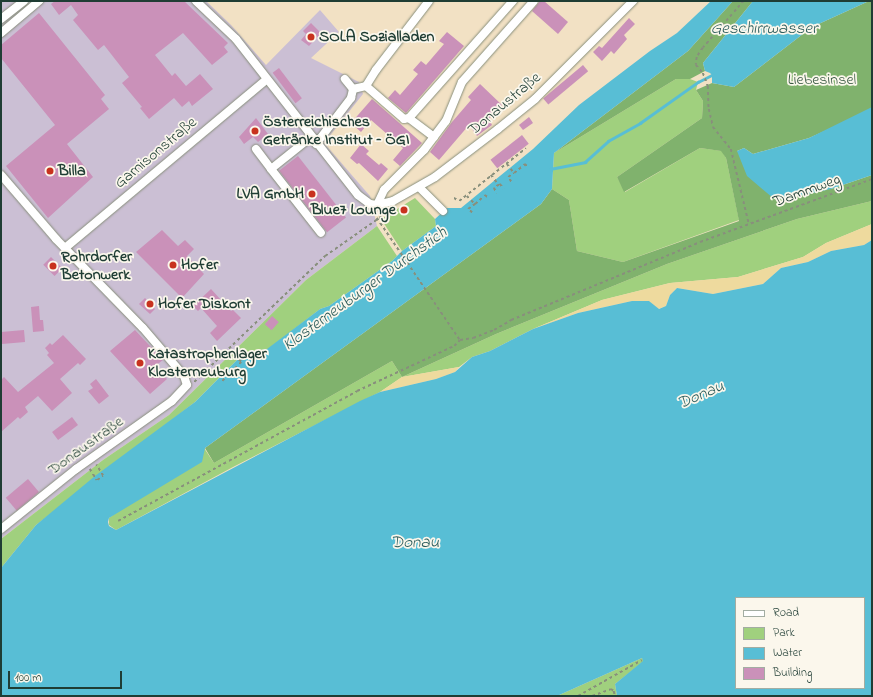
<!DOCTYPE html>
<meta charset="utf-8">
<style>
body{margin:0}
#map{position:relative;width:873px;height:697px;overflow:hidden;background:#f2e1c4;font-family:"Indie Flower",sans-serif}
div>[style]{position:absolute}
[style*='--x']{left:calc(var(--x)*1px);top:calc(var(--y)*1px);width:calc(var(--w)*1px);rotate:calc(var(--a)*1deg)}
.industrial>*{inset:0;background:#cbbfd4}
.green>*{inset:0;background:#a0d07e}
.forest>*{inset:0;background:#80b26d}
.sand>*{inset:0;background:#eeda9e}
.water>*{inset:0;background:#58bed5}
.stream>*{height:2.5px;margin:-1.25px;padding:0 1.25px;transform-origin:1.25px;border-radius:1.25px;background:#58bed5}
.building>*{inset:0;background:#ca91b9;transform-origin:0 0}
.path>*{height:1.5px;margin-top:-0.75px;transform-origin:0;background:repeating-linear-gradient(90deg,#888f7c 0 3px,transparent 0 6px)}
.roads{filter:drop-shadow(0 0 1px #888f7c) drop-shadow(0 0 1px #888f7c)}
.minor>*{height:8px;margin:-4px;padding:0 4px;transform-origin:4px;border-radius:4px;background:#fff}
.dots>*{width:11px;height:11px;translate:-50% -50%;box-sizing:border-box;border:2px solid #fbf7ec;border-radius:50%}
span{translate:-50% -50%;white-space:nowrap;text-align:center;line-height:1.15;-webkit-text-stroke:3.5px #fbf7ec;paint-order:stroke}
.poi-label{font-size:16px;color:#1f3d34;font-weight:700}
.left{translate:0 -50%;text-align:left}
.right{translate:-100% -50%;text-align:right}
.park-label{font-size:16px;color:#395a43}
.street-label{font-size:16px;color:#1f3d34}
.water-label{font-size:17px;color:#2d5d5c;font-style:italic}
.frame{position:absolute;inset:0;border:2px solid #1f3d34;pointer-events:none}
.legend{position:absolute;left:735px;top:597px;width:130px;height:92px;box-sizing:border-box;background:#fbf7ec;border:1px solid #a3ada2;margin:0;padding:5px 7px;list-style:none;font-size:12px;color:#1f3d34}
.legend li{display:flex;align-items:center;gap:8px;height:20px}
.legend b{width:20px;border:1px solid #a3ada2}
.scale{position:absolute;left:8px;top:671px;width:114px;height:18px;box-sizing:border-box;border:2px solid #1f3d34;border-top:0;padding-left:5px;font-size:12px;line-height:14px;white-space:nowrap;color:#1f3d34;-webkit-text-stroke:3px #fbf7ec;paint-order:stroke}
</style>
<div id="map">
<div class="industrial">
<i style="clip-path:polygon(1px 1px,206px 1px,231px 25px,266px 65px,320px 10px,339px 32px,311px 58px,359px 82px,363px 94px,324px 143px,370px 196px,377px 226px,306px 280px,169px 415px,103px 460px,1px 539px)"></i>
</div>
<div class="green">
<i style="clip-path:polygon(676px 79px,690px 79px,698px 82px,696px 90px,703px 101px,702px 118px,617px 177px,625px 192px,700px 148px,722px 151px,726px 158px,739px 220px,623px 262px,577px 251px,569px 200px,552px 189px,554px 153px)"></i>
<i style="clip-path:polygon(415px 198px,435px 219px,436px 226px,402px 251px,381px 219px)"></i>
<i style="clip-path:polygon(872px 201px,872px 224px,826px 243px,803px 257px,738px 277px,670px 283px,602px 300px,533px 329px,490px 351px,472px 357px,459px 367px,402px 377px,380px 392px,233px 467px,116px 530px,109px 525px,109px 518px,204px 448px,214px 463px,392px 361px,402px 377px,496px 334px,667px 264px,797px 219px)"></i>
<i style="clip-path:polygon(377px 226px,397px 256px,392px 261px,329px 306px,320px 309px,267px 350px,244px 353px,195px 402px,36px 525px,1px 568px,1px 539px,103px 460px,169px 415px,306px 280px)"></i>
<i style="clip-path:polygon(642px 658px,644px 661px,615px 684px,617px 696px,557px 696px)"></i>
</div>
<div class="forest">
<i style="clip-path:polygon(733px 1px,753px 1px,703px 63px,705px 71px,690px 79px,676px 79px,554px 153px,688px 51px)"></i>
<i style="clip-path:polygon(869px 1px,872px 1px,872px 110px,809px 138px,753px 154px,744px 148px,737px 151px,831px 189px,872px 175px,872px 201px,797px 219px,667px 264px,496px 334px,402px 377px,392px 361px,214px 463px,205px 448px,541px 204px,552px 189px,569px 200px,577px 251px,623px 262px,739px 221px,726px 158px,721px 151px,700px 148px,624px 192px,617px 177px,702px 118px,703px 101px,696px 90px,712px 83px,734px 87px,812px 27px)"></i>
</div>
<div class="sand">
<i style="clip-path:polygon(872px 224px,872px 240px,864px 245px,831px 251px,808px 262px,781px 268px,763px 284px,713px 294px,677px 288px,670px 295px,666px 306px,658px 309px,649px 301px,632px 301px,578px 313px,533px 329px,602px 300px,670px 283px,738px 277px,803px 257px,826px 243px)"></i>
<i style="clip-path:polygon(459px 367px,455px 372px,436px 379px,380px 392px,402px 377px)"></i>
</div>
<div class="water">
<i style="clip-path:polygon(evenodd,711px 1px,733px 1px,688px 51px,554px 153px,552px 189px,541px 204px,205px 448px,202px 462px,109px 518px,108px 522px,109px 526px,116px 530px,360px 401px,380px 392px,436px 379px,455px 372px,472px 357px,490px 351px,533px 329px,578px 313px,632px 301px,649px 301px,659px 309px,666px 306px,670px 295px,677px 288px,713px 294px,763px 284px,781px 268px,808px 262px,831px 251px,864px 245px,872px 240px,872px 696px,617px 696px,615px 684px,643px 661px,642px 658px,557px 696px,1px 696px,1px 568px,36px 525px,95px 476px,195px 402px,244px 353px,267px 349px,320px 309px,329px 306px,392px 261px,402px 251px,436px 226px,435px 219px,447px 208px,461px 208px,533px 149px,579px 105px,650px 51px,677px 33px,711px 1px,736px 598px,864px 598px,864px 688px,736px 688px,736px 598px)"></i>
<i style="clip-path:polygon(753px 1px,869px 1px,812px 27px,734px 87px,712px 83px,712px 75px,710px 73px,705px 71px,703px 63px)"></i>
<i style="clip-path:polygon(872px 107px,872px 175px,831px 189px,785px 199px,773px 198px,747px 176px,737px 151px,744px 148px,753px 154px,809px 138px)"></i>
</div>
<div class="stream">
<i style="--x:550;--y:169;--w:36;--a:-11"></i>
<i style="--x:585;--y:162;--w:31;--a:-42"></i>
<i style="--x:608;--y:141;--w:37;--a:-29"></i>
<i style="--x:640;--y:123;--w:71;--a:-35.3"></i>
<i style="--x:698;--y:82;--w:16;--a:-27"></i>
</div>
<div class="building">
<i style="clip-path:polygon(55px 1px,184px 1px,228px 43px,224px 47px,228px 52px,212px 65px,183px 33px,155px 55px,172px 76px,175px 73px,186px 86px,200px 74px,213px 89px,192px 106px,189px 101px,182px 107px,174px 98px,149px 119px,140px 108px,142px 107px,122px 83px,129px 77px,104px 45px,98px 50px,73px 20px,78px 15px,71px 5px,59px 15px,51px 4px)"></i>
<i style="clip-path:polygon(540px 1px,544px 1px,568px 22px,558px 34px,532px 11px)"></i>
<i style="clip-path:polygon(39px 13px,105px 95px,101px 99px,109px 109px,67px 144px,93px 177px,48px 218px,6px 166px,55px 125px,1px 58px,1px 45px)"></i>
<i style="clip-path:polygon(629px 18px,635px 24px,624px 35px,627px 39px,614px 54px,611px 51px,602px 61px,593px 52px,599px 46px,602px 48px)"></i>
<i style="clip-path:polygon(311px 23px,321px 33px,309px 46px,301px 40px,306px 34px,303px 31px)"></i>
<i style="clip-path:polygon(447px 32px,464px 46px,406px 113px,388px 98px,395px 90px,400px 95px,418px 74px,413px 70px,421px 61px,426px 65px,444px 44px,439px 41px)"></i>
<i style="left:583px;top:65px;width:8px;height:52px;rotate:50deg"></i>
<i style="left:279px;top:68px;width:38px;height:8px;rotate:53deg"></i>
<i style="clip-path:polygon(480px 84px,502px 105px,489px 119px,492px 125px,477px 136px,469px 125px,439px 160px,430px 152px,452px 122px,471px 100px,468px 97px)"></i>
<i style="clip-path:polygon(372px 99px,422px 143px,400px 166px,393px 160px,403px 148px,371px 120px,361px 132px,351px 123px)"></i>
<i style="clip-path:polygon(529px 117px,533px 123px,523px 130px,519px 125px)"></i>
<i style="clip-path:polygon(256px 118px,268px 134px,258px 142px,253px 137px,244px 144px,239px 137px)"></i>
<i style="left:522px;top:135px;width:11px;height:40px;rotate:52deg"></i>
<i style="clip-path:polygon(361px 144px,369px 151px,366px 154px,379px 165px,381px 163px,388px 169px,378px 181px,359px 163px,357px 164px,350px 158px)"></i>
<i style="left:298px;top:156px;width:78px;height:24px;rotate:52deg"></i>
<i style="clip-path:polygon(162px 230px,178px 246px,185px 240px,194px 249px,187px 256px,204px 274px,182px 298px,136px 252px)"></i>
<i style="left:51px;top:257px;width:16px;height:11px;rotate:45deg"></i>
<i style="clip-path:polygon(211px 289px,231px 311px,233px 310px,241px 318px,217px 341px,210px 333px,217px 326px,201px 308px,198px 311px,193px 306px)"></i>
<i style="clip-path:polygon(145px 298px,155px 309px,150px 314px,139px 304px)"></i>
<i style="clip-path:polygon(39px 306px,40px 320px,43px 320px,44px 331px,33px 332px,31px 307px)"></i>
<i style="left:272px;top:316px;width:9px;height:11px;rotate:41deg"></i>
<i style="left:24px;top:330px;width:12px;height:23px;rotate:85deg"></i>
<i style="clip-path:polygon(135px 330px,163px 360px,155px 366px,167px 379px,150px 394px,110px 351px)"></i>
<i style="clip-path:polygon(63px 335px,86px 359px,80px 365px,78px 363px,60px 379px,72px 393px,52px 411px,38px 396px,25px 407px,28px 412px,20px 419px,18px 417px,1px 432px,1px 380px,4px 377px,18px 392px,54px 363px,47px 355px,49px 353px,45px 348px,50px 343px,52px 345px)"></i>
<i style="clip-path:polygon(96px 379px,109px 396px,99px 404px,88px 391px,93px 388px,90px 384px)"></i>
<i style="left:72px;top:417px;width:10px;height:25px;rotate:53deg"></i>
<i style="left:28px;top:479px;width:17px;height:29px;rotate:50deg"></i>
</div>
<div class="path">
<i style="--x:744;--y:1;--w:62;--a:131.1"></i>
<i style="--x:703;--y:48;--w:11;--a:124"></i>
<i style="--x:697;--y:57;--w:8;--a:97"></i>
<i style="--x:696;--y:65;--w:11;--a:49"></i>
<i style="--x:703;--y:73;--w:14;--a:69"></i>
<i style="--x:708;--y:86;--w:23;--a:88"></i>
<i style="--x:709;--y:109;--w:18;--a:77"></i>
<i style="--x:713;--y:127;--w:28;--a:51"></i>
<i style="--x:731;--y:149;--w:77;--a:76.5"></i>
<i style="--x:507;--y:164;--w:11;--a:52"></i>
<i style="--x:514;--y:173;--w:14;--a:-39"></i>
<i style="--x:525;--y:164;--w:3;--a:45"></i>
<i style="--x:491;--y:175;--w:13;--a:51"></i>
<i style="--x:499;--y:185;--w:6;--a:149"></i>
<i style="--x:494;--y:188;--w:6;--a:59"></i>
<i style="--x:511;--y:182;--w:6;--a:-121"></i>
<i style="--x:508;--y:177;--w:7;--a:-34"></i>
<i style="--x:499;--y:185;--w:1;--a:-45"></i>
<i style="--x:500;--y:184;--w:6;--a:51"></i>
<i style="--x:467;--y:196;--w:11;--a:45"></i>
<i style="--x:475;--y:204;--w:13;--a:-42"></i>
<i style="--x:485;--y:195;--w:5;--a:37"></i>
<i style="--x:454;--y:198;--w:6;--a:31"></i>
<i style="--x:459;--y:201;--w:85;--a:-38.3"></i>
<i style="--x:472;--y:213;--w:6;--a:-135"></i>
<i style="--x:468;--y:209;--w:9;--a:-36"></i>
<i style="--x:377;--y:218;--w:148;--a:55.8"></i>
<i style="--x:460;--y:340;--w:13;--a:-9"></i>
<i style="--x:473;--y:338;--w:22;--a:-21"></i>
<i style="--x:494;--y:330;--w:20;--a:-30"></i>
<i style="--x:511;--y:320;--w:204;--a:-22.4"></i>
<i style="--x:700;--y:242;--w:183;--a:-20.1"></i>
<i style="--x:222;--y:381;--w:27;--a:-45"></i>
<i style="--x:241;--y:362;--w:18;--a:-139"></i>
<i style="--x:194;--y:382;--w:182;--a:-43.9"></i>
<i style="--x:325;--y:256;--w:78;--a:-35.1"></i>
<i style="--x:90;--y:469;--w:13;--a:58"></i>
<i style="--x:97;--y:480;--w:7;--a:-34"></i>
<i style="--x:103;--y:476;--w:13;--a:-122"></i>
<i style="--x:118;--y:521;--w:272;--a:-28.5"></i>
<i style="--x:357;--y:391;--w:107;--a:-24.9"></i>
<i style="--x:454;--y:346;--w:8;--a:-45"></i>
<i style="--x:578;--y:696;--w:73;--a:-29.4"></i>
<i style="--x:592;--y:696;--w:20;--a:-20"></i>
<i style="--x:611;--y:689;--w:4;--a:34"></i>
<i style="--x:614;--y:691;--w:5;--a:79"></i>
</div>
<div class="roads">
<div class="minor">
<i style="--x:196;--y:1;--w:55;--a:43.5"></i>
<i style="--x:236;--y:39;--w:198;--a:52"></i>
<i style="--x:358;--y:195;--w:15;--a:37"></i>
<i style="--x:370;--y:204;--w:7;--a:8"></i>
<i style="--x:377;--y:205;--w:16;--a:-14"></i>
<i style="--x:393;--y:201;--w:48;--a:-29.7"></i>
<i style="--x:435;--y:177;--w:79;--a:-37.3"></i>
<i style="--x:498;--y:129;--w:48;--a:-39"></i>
<i style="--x:535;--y:99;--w:139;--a:-45"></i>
<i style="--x:1;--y:19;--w:29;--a:-38"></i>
<i style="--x:1;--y:33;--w:50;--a:-40.1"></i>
<i style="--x:366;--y:86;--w:50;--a:41"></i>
<i style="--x:404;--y:119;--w:5;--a:-11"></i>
<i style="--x:353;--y:89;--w:13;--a:-13"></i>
<i style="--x:366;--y:86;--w:19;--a:-58"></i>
<i style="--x:376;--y:70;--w:87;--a:-52.5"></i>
<i style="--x:434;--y:137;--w:31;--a:-143"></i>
<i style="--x:409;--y:118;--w:157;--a:-48.4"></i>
<i style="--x:316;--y:144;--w:58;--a:-52.7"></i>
<i style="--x:351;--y:98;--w:9;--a:-77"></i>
<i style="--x:353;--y:89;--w:13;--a:-129"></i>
<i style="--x:256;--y:149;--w:25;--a:53"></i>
<i style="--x:271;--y:169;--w:51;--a:-38.7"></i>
<i style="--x:271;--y:169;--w:81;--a:52"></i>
<i style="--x:1;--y:175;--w:84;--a:49.3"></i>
<i style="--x:56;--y:239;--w:124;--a:45.7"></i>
<i style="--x:143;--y:328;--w:63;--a:49.5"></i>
<i style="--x:184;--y:376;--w:9;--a:72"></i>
<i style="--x:187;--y:385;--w:22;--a:133"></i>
<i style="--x:172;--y:401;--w:118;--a:144.7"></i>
<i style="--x:76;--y:469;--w:96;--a:141.3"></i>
<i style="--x:419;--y:187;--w:34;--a:45"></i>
<i style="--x:377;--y:205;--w:17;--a:-65"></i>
<i style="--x:384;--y:190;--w:57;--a:-45"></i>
<i style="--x:424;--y:150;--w:36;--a:-53"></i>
<i style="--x:446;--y:121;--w:42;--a:-67.7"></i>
<i style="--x:462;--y:82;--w:108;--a:-48.4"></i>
<i style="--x:65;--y:248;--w:262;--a:-39.9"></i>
</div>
</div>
<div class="dots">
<i style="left:311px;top:37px;background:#c8321e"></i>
<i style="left:255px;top:131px;background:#c8321e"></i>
<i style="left:50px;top:171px;background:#c8321e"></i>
<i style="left:312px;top:194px;background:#c8321e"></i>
<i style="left:404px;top:210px;background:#c8321e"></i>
<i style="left:173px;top:265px;background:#c8321e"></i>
<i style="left:53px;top:266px;background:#c8321e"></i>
<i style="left:150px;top:304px;background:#c8321e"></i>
<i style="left:140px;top:363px;background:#c8321e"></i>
</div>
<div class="poi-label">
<span class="left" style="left:319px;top:37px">SOLA Sozialladen</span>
<span class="left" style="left:263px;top:131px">Österreichisches<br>Getränke Institut – ÖGI</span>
<span class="left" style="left:58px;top:171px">Billa</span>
<span class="right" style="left:304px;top:194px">LVA GmbH</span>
<span class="right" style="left:396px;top:210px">Blue7 Lounge</span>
<span class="left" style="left:61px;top:266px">Rohrdorfer<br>Betonwerk</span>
<span class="left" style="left:181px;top:265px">Hofer</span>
<span class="left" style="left:158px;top:304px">Hofer Diskont</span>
<span class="left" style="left:148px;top:363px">Katastrophenlager<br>Klosterneuburg</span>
</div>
<div class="park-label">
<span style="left:822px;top:80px">Liebesinsel</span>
</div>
<div class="street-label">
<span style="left:505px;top:104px;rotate:-40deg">Donaustraße</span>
<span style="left:156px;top:153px;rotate:-40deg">Garnisonstraße</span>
<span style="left:807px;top:191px;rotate:-20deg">Dammweg</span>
<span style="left:86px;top:446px;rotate:-36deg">Donaustraße</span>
</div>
<div class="water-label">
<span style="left:764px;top:29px">Geschirrwasser</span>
<span style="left:365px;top:289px;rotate:-36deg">Klosterneuburger Durchstich</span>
<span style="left:701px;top:395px;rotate:-23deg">Donau</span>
<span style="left:415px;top:543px">Donau</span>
</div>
<div class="frame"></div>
<ul class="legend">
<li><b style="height:5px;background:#fff"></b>Road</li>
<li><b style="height:11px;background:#a0d07e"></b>Park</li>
<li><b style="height:11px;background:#58bed5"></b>Water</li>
<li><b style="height:11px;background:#ca91b9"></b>Building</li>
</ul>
<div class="scale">100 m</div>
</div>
